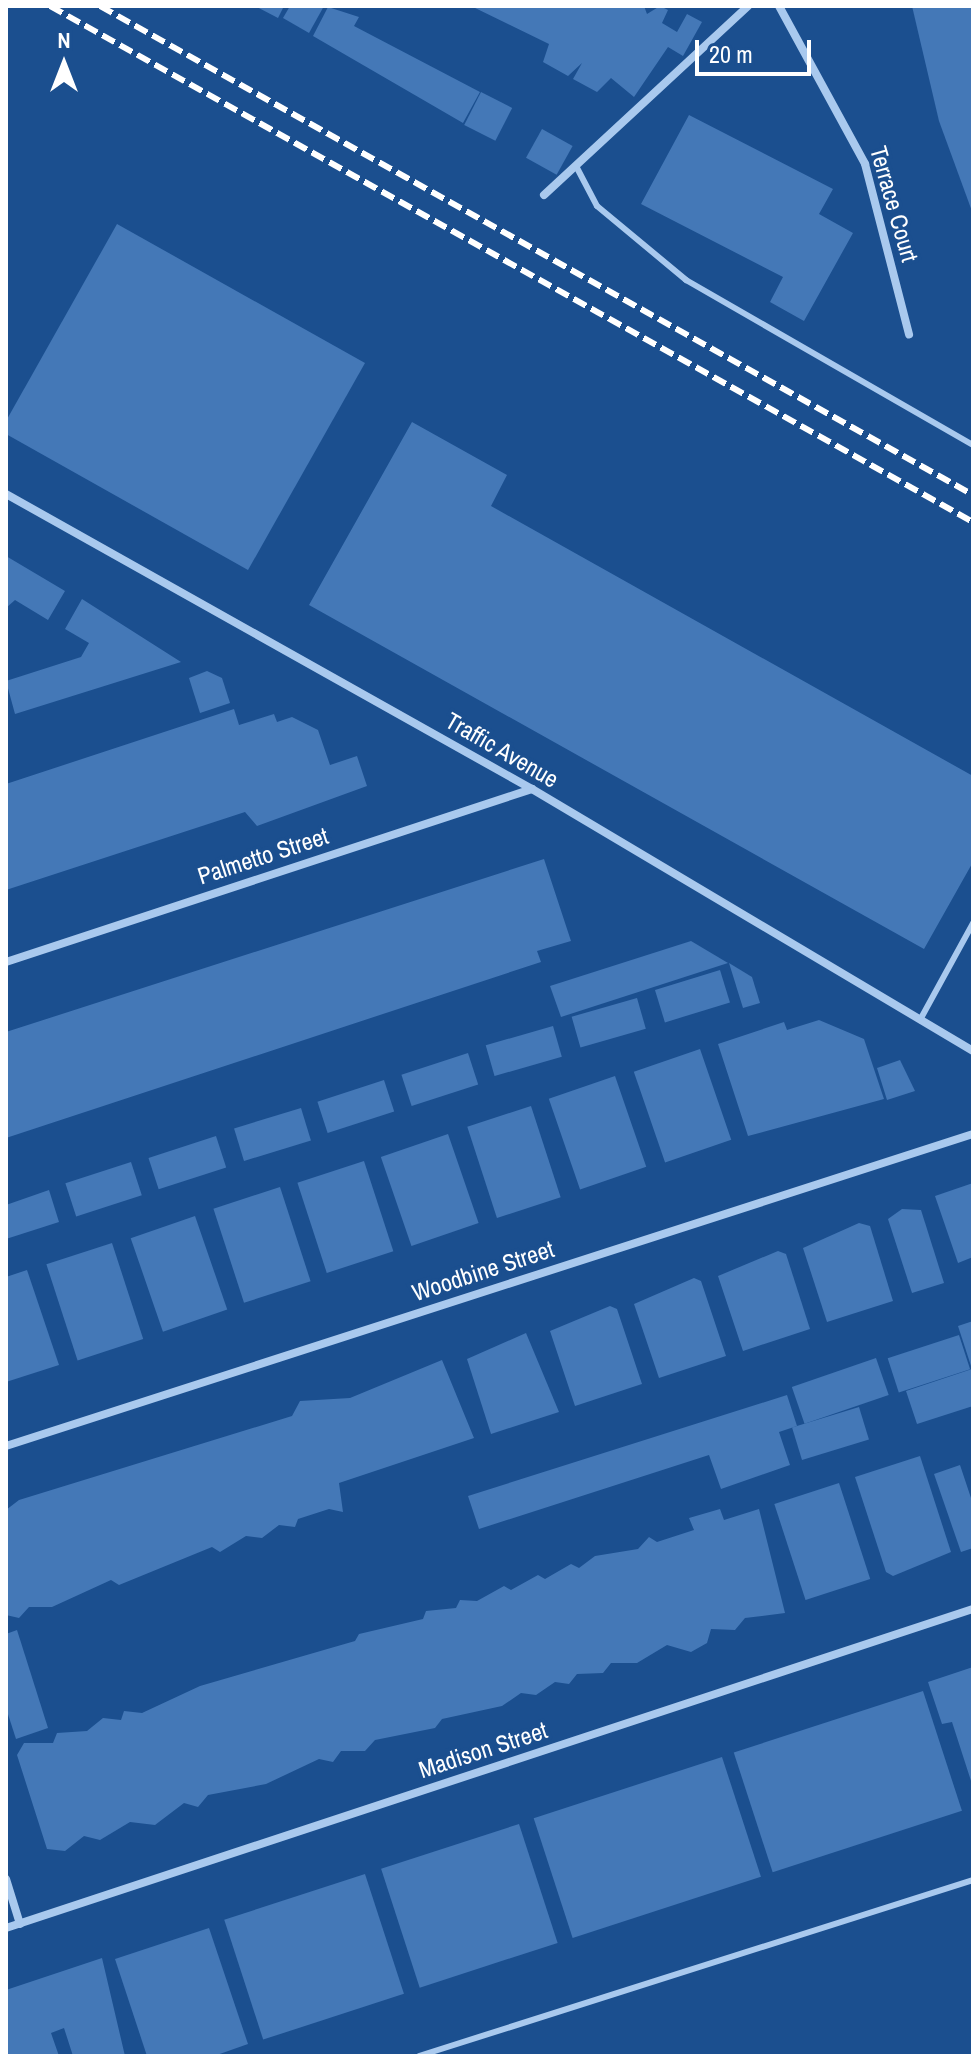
<!DOCTYPE html>
<style>
body{margin:0}
#map{position:relative;width:979px;height:2062px;overflow:hidden;background:#1b4f8f;font-family:"Archivo Narrow",sans-serif}
div>[style]{position:absolute}
[style*='--x']{left:calc(var(--x)*1px);top:calc(var(--y)*1px);width:calc(var(--w)*1px);rotate:calc(var(--a)*1deg)}
.building>*{inset:0;background:#4478b7;transform-origin:0 0}
.lane>*{height:6px;margin:-3px;padding:0 3px;transform-origin:3px;border-radius:3px;background:#a9c9ee}
.street>*{height:8px;margin:-4px;padding:0 4px;transform-origin:4px;border-radius:4px;background:#a9c9ee}
.rail>*{height:6px;margin-top:-3px;transform-origin:0;background:repeating-linear-gradient(90deg,#fff 0 14px,transparent 0 20px)}
span{translate:-50% -50%;white-space:nowrap;text-align:center;line-height:1.15;-webkit-text-stroke:7px #1b4f8f;paint-order:stroke}
.street-label{font-size:24px;color:#fff}
.frame{position:absolute;inset:0;border:8px solid #fff;pointer-events:none}
.north{position:absolute;left:24px;top:24px;width:80px;height:80px;-webkit-text-stroke:6px #1b4f8f;paint-order:stroke;rotate:0deg;font-size:22px;font-weight:700;line-height:32px;text-align:center;color:#fff}
.north::after{content:'';display:block;margin:auto;width:28px;height:36px;background:#fff;clip-path:polygon(50% 0,100% 100%,50% 72%,0 100%)}
.scale{position:absolute;left:695px;top:40px;width:116px;height:36px;box-sizing:border-box;border:4px solid #fff;border-top:0;padding-left:10px;font-size:24px;line-height:28px;white-space:nowrap;color:#fff;-webkit-text-stroke:6px #1b4f8f;paint-order:stroke}
</style>
<div id="map">
<div class="building">
<i style="clip-path:polygon(255px 6px,284px 6px,278px 18px)"></i>
<i style="clip-path:polygon(290px 6px,324px 6px,309px 33px,283px 18px)"></i>
<i style="clip-path:polygon(471px 6px,644px 6px,647px 14px,660px 6px,668px 10px,662px 23px,677px 32px,687px 14px,702px 22px,683px 56px,668px 47px,634px 97px,611px 78px,597px 92px,573px 79px,582px 63px,568px 76px,543px 62px,549px 44px)"></i>
<i style="clip-path:polygon(912px 6px,973px 6px,973px 214px,939px 121px)"></i>
<i style="clip-path:polygon(328px 7px,359px 17px,354px 26px,480px 92px,463px 123px,313px 36px)"></i>
<i style="left:481px;top:92px;width:35px;height:37px;rotate:27deg"></i>
<i style="clip-path:polygon(689px 115px,833px 189px,819px 214px,853px 233px,804px 321px,770px 302px,783px 277px,641px 204px)"></i>
<i style="left:542px;top:129px;width:35px;height:33px;rotate:29deg"></i>
<i style="clip-path:polygon(117px 224px,365px 363px,248px 570px,6px 434px,6px 421px)"></i>
<i style="clip-path:polygon(412px 422px,507px 475px,491px 506px,973px 776px,973px 862px,924px 949px,309px 605px)"></i>
<i style="clip-path:polygon(6px 556px,65px 591px,48px 620px,15px 600px,6px 608px)"></i>
<i style="clip-path:polygon(82px 599px,181px 662px,15px 714px,6px 681px,81px 657px,89px 643px,65px 629px)"></i>
<i style="clip-path:polygon(207px 671px,222px 678px,230px 703px,200px 713px,189px 678px)"></i>
<i style="clip-path:polygon(234px 709px,239px 725px,274px 714px,277px 722px,292px 717px,318px 730px,330px 765px,357px 756px,367px 786px,257px 826px,245px 812px,6px 890px,6px 784px)"></i>
<i style="clip-path:polygon(544px 859px,571px 941px,537px 951px,541px 962px,6px 1138px,6px 1032px)"></i>
<i style="clip-path:polygon(691px 941px,728px 963px,561px 1017px,550px 986px)"></i>
<i style="clip-path:polygon(729px 963px,752px 977px,760px 1003px,743px 1008px)"></i>
<i style="left:720px;top:970px;width:34px;height:68px;rotate:73deg"></i>
<i style="left:637px;top:998px;width:32px;height:68px;rotate:74deg"></i>
<i style="clip-path:polygon(819px 1020px,864px 1039px,884px 1099px,748px 1136px,718px 1044px,784px 1022px,787px 1030px)"></i>
<i style="left:553px;top:1026px;width:32px;height:70px;rotate:74deg"></i>
<i style="left:700px;top:1049px;width:96px;height:70px;rotate:71deg"></i>
<i style="left:468px;top:1053px;width:33px;height:70px;rotate:72deg"></i>
<i style="clip-path:polygon(900px 1060px,915px 1091px,887px 1100px,877px 1068px)"></i>
<i style="left:615px;top:1076px;width:96px;height:70px;rotate:71deg"></i>
<i style="left:384px;top:1080px;width:33px;height:70px;rotate:72deg"></i>
<i style="left:531px;top:1106px;width:96px;height:67px;rotate:72deg"></i>
<i style="left:301px;top:1108px;width:34px;height:70px;rotate:73deg"></i>
<i style="left:448px;top:1134px;width:94px;height:71px;rotate:71deg"></i>
<i style="left:216px;top:1136px;width:33px;height:71px;rotate:72deg"></i>
<i style="left:364px;top:1161px;width:95px;height:70px;rotate:72deg"></i>
<i style="left:131px;top:1162px;width:35px;height:69px;rotate:72deg"></i>
<i style="clip-path:polygon(973px 1183px,973px 1257px,958px 1263px,935px 1196px)"></i>
<i style="left:280px;top:1187px;width:99px;height:70px;rotate:72deg"></i>
<i style="clip-path:polygon(49px 1190px,59px 1222px,6px 1239px,6px 1205px)"></i>
<i style="clip-path:polygon(902px 1209px,921px 1210px,944px 1283px,912px 1293px,888px 1219px)"></i>
<i style="left:195px;top:1216px;width:99px;height:68px;rotate:71deg"></i>
<i style="clip-path:polygon(859px 1223px,870px 1226px,893px 1301px,827px 1322px,803px 1248px)"></i>
<i style="left:112px;top:1243px;width:101px;height:69px;rotate:72deg"></i>
<i style="clip-path:polygon(778px 1251px,786px 1254px,810px 1329px,743px 1351px,718px 1276px)"></i>
<i style="clip-path:polygon(27px 1270px,59px 1365px,6px 1382px,6px 1277px)"></i>
<i style="clip-path:polygon(694px 1278px,701px 1281px,726px 1356px,659px 1378px,634px 1304px)"></i>
<i style="clip-path:polygon(610px 1306px,617px 1309px,642px 1384px,575px 1406px,550px 1331px)"></i>
<i style="clip-path:polygon(973px 1321px,973px 1369px,972px 1369px,958px 1326px)"></i>
<i style="clip-path:polygon(526px 1333px,559px 1412px,491px 1434px,467px 1359px)"></i>
<i style="left:959px;top:1335px;width:36px;height:75px;rotate:72deg"></i>
<i style="left:876px;top:1358px;width:39px;height:89px;rotate:71deg"></i>
<i style="clip-path:polygon(442px 1360px,474px 1438px,339px 1483px,343px 1512px,329px 1509px,298px 1519px,295px 1527px,279px 1525px,262px 1538px,246px 1536px,220px 1552px,212px 1547px,119px 1585px,111px 1580px,52px 1607px,29px 1607px,19px 1618px,6px 1615px,6px 1510px,19px 1500px,292px 1416px,300px 1401px,350px 1398px)"></i>
<i style="clip-path:polygon(972px 1369px,973px 1406px,917px 1424px,906px 1391px)"></i>
<i style="clip-path:polygon(787px 1395px,797px 1426px,779px 1432px,790px 1465px,721px 1489px,709px 1455px,479px 1529px,468px 1496px)"></i>
<i style="left:859px;top:1407px;width:34px;height:70px;rotate:73deg"></i>
<i style="clip-path:polygon(920px 1456px,951px 1552px,893px 1576px,886px 1572px,855px 1477px)"></i>
<i style="clip-path:polygon(960px 1465px,973px 1504px,973px 1548px,961px 1552px,934px 1474px)"></i>
<i style="left:839px;top:1483px;width:101px;height:68px;rotate:72deg"></i>
<i style="clip-path:polygon(720px 1509px,724px 1520px,759px 1509px,785px 1613px,745px 1618px,735px 1630px,711px 1629px,707px 1643px,691px 1652px,667px 1645px,637px 1663px,611px 1663px,603px 1673px,577px 1674px,569px 1684px,555px 1682px,536px 1695px,521px 1693px,502px 1706px,442px 1719px,435px 1728px,375px 1740px,365px 1751px,341px 1751px,333px 1762px,319px 1759px,266px 1784px,208px 1795px,198px 1807px,184px 1803px,155px 1825px,130px 1822px,100px 1840px,84px 1836px,65px 1851px,47px 1849px,17px 1755px,24px 1743px,53px 1743px,57px 1733px,87px 1731px,103px 1718px,121px 1720px,124px 1711px,142px 1713px,200px 1686px,355px 1641px,359px 1634px,423px 1619px,426px 1611px,456px 1608px,460px 1600px,477px 1601px,504px 1586px,511px 1590px,538px 1575px,545px 1579px,571px 1564px,579px 1568px,595px 1556px,638px 1549px,649px 1537px,657px 1542px,694px 1530px,689px 1518px)"></i>
<i style="clip-path:polygon(17px 1630px,48px 1728px,16px 1739px,6px 1708px,6px 1634px)"></i>
<i style="clip-path:polygon(973px 1667px,973px 1784px,972px 1784px,952px 1722px,942px 1724px,928px 1682px)"></i>
<i style="left:923px;top:1691px;width:126px;height:199px;rotate:72deg"></i>
<i style="left:722px;top:1757px;width:126px;height:198px;rotate:72deg"></i>
<i style="left:519px;top:1824px;width:125px;height:145px;rotate:72deg"></i>
<i style="left:365px;top:1874px;width:126px;height:148px;rotate:72deg"></i>
<i style="clip-path:polygon(209px 1928px,248px 2044px,214px 2056px,147px 2056px,115px 1959px)"></i>
<i style="clip-path:polygon(102px 1958px,125px 2056px,73px 2056px,64px 2028px,51px 2033px,59px 2056px,7px 2056px,6px 1990px)"></i>
</div>
<div class="lane">
<i style="--x:576;--y:166;--w:45;--a:62.3"></i>
<i style="--x:597;--y:206;--w:116;--a:39.7"></i>
<i style="--x:686;--y:280;--w:331;--a:29.9"></i>
<i style="--x:920;--y:1020;--w:111;--a:-61.3"></i>
<i style="--x:419;--y:2056;--w:581;--a:-17.62"></i>
</div>
<div class="street">
<i style="--x:779;--y:6;--w:180;--a:61.4"></i>
<i style="--x:865;--y:164;--w:176;--a:75.5"></i>
<i style="--x:544;--y:195;--w:278;--a:-42.8"></i>
<i style="--x:6;--y:494;--w:603;--a:29.29"></i>
<i style="--x:532;--y:789;--w:513;--a:30.71"></i>
<i style="--x:6;--y:962;--w:554;--a:-18.21"></i>
<i style="--x:6;--y:1446;--w:1016;--a:-17.88"></i>
<i style="--x:6;--y:1879;--w:47;--a:72.7"></i>
<i style="--x:6;--y:1928;--w:1018;--a:-18.26"></i>
</div>
<div class="rail">
<i style="--x:50;--y:6;--w:1057;--a:29.21"></i>
<i style="--x:100;--y:6;--w:1001;--a:29.25"></i>
</div>
<div class="street-label">
<span style="left:894px;top:204px;rotate:74deg">Terrace Court</span>
<span style="left:502px;top:750px;rotate:30deg">Traffic Avenue</span>
<span style="left:263px;top:856px;rotate:-18deg">Palmetto Street</span>
<span style="left:483px;top:1271px;rotate:-18deg">Woodbine Street</span>
<span style="left:483px;top:1750px;rotate:-18deg">Madison Street</span>
</div>
<div class="frame"></div>
<div class="north">N</div>
<div class="scale">20 m</div>
</div>
